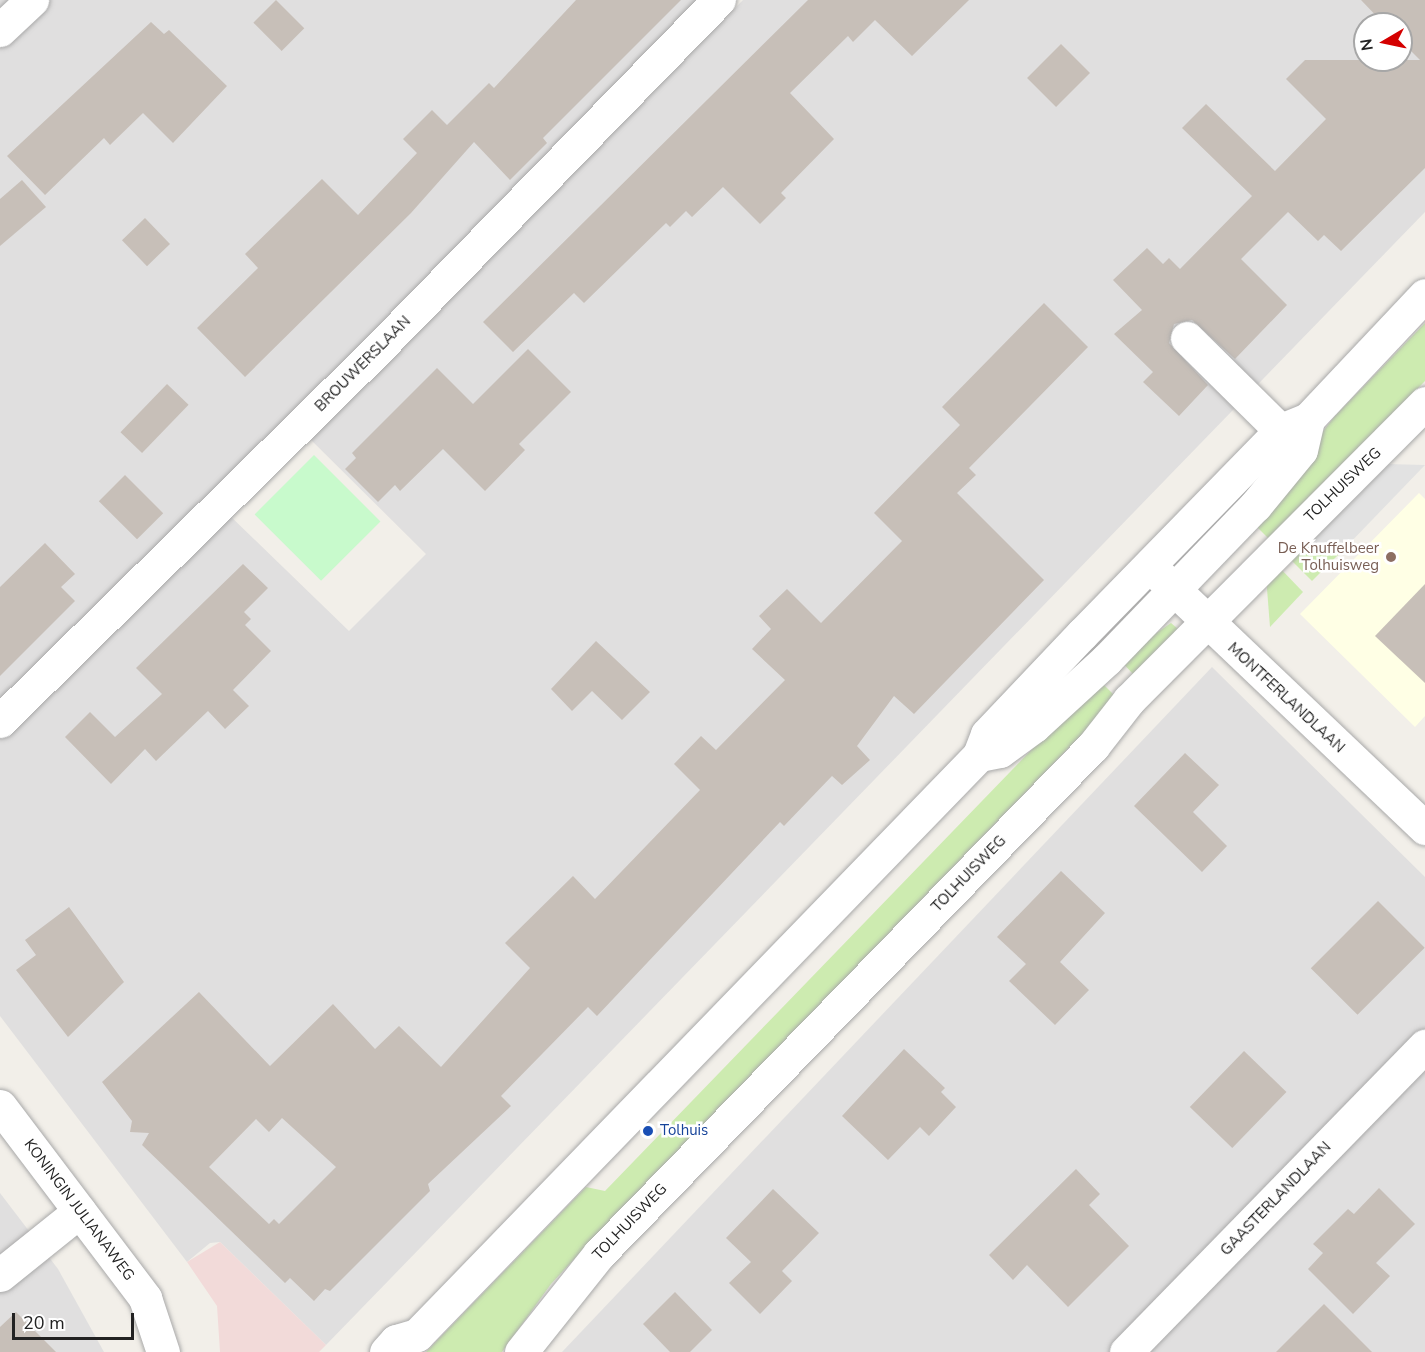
<!DOCTYPE html>
<style>
body{margin:0}
#map{position:relative;width:1425px;height:1352px;overflow:hidden;background:#f2efe9;font-family:"Nunito Sans",sans-serif}
div>[style]{position:absolute}
[style*='--x']{left:calc(var(--x)*1px);top:calc(var(--y)*1px);width:calc(var(--w)*1px);rotate:calc(var(--a)*1deg)}
.residential>*{inset:0;background:#e0dfdf}
.commercial>*{inset:0;background:#f2dad9}
.education>*{inset:0;background:#ffffe5}
.grass>*{inset:0;background:#cdebb0}
.park>*{inset:0;background:#c8facc;transform-origin:0 0}
.parking>*{inset:0;background:#e2e2e2}
.building>*{inset:0;background:#c7bfb8;transform-origin:0 0}
.roads{filter:drop-shadow(0 0 2px #a9a9a9) drop-shadow(0 0 2px #a9a9a9)}
.minor>*{height:33px;margin:-16.5px;padding:0 16.5px;transform-origin:16.5px;border-radius:16.5px;background:#fff}
.dots>*{width:16px;height:16px;translate:-50% -50%;box-sizing:border-box;border:3px solid #fff;border-radius:50%}
span{translate:-50% -50%;white-space:nowrap;text-align:center;line-height:1.15;-webkit-text-stroke:5px #fff;paint-order:stroke}
.street-label{font-size:15px;color:#222}
.education-label{font-size:15px;color:#785e54}
.right{translate:-100% -50%;text-align:right}
.transit-label{font-size:15px;color:#164399}
.left{translate:0 -50%;text-align:left}
.north{position:absolute;left:1353px;top:12px;width:60px;height:60px;box-sizing:border-box;background:#fff;border:2px solid #a7a7a7;border-radius:50%;rotate:261deg;font-size:16px;font-weight:700;line-height:24px;text-align:center;color:#222}
.north::after{content:'';display:block;margin:auto;width:21px;height:27px;background:#d40000;clip-path:polygon(50% 0,100% 100%,50% 72%,0 100%)}
.scale{position:absolute;left:12px;top:1313px;width:122px;height:27px;box-sizing:border-box;border:3px solid #222;border-top:0;padding-left:8px;font-size:18px;line-height:21px;white-space:nowrap;color:#222;-webkit-text-stroke:4px #fff;paint-order:stroke}
</style>
<div id="map">
<div class="residential">
<i style="clip-path:polygon(0 0,714px 0,0 710px)"></i>
<i style="clip-path:polygon(evenodd,743px 0,1425px 0,1425px 212px,326px 1345px,220px 1242px,210px 1243px,187px 1262px,0 1016px,0 734px,226px 512px,349px 631px,426px 554px,305px 434px,463px 286px,743px 0,1365px 24px,1401px 24px,1401px 60px,1365px 60px,1365px 24px)"></i>
<i style="clip-path:polygon(1212px 667px,1425px 877px,1425px 1352px,562px 1352px)"></i>
<i style="clip-path:polygon(0 1193px,58px 1269px,104px 1352px,0 1352px)"></i>
</div>
<div class="commercial">
<i style="clip-path:polygon(220px 1242px,326px 1345px,319px 1352px,220px 1352px,217px 1306px,187px 1262px)"></i>
</div>
<div class="education">
<i style="clip-path:polygon(1419px 493px,1425px 499px,1425px 716px,1415px 727px,1300px 614px)"></i>
</div>
<div class="grass">
<i style="clip-path:polygon(1425px 323px,1425px 381px,1270px 540px,1252px 522px,1335px 416px)"></i>
<i style="clip-path:polygon(1294px 546px,1346px 547px,1312px 581px,1286px 555px)"></i>
<i style="clip-path:polygon(1277px 565px,1303px 592px,1270px 627px,1266px 576px)"></i>
<i style="clip-path:polygon(1171px 623px,1178px 629px,1133px 674px,1119px 659px)"></i>
<i style="clip-path:polygon(1099px 680px,1117px 698px,603px 1228px,551px 1284px,502px 1352px,426px 1352px,586px 1187px,605px 1191px)"></i>
</div>
<div class="park">
<i style="left:314px;top:455px;width:94px;height:84px;rotate:45deg"></i>
</div>
<div class="parking">
<i style="clip-path:polygon(1387px 464px,1425px 465px,1346px 547px,1294px 546px)"></i>
</div>
<div class="building">
<i style="left:276px;top:0;width:40px;height:32px;rotate:45deg"></i>
<i style="clip-path:polygon(576px 0,681px 0,543px 138px,547px 143px,510px 180px,474px 142px,411px 213px,245px 377px,197px 328px,258px 268px,245px 254px,322px 179px,358px 215px,417px 153px,403px 139px,432px 110px,447px 125px,489px 83px,494px 88px)"></i>
<i style="clip-path:polygon(808px 0,969px 0,912px 56px,875px 20px,853px 42px,848px 36px,790px 93px,834px 139px,781px 193px,786px 198px,760px 224px,723px 187px,692px 217px,686px 211px,670px 227px,666px 223px,584px 303px,574px 293px,513px 352px,483px 322px)"></i>
<i style="clip-path:polygon(1361px 0,1425px 0,1425px 168px,1341px 251px,1324px 235px,1318px 241px,1288px 212px,1241px 259px,1287px 305px,1235px 359px,1192px 320px,1174px 324px,1169px 343px,1208px 385px,1179px 416px,1143px 382px,1153px 372px,1114px 334px,1142px 310px,1113px 280px,1147px 248px,1163px 264px,1169px 258px,1180px 269px,1252px 196px,1182px 128px,1206px 104px,1275px 171px,1326px 119px,1286px 79px,1305px 60px,1420px 60px,1401px 41px,1401px 24px,1384px 24px)"></i>
<i style="clip-path:polygon(151px 22px,164px 34px,169px 30px,227px 86px,173px 143px,143px 113px,110px 145px,104px 138px,45px 195px,7px 156px)"></i>
<i style="left:1061px;top:44px;width:41px;height:48px;rotate:45deg"></i>
<i style="clip-path:polygon(22px 180px,46px 207px,0 246px,0 199px)"></i>
<i style="left:145px;top:218px;width:36px;height:32px;rotate:46deg"></i>
<i style="clip-path:polygon(evenodd,1044px 303px,1088px 347px,969px 468px,976px 475px,957px 493px,1044px 580px,914px 714px,894px 696px,857px 746px,870px 760px,842px 785px,832px 776px,784px 826px,780px 822px,597px 1016px,588px 1007px,501px 1096px,511px 1106px,428px 1184px,430px 1191px,330px 1291px,325px 1289px,314px 1301px,290px 1278px,285px 1283px,142px 1145px,149px 1133px,130px 1132px,132px 1121px,102px 1082px,199px 992px,270px 1066px,333px 1004px,375px 1049px,399px 1026px,441px 1067px,530px 968px,505px 943px,573px 876px,595px 899px,700px 790px,674px 764px,701px 736px,716px 750px,785px 680px,752px 649px,771px 629px,759px 616px,787px 589px,821px 623px,902px 541px,874px 513px,960px 425px,942px 407px,1044px 303px,282px 1118px,336px 1167px,279px 1224px,274px 1219px,269px 1224px,209px 1167px,256px 1119px,269px 1132px,282px 1118px)"></i>
<i style="clip-path:polygon(528px 349px,571px 392px,519px 444px,525px 450px,485px 491px,443px 449px,400px 491px,395px 485px,378px 502px,345px 469px,356px 458px,352px 453px,437px 368px,473px 404px)"></i>
<i style="left:167px;top:384px;width:30px;height:67px;rotate:44deg"></i>
<i style="left:125px;top:475px;width:54px;height:37px;rotate:45deg"></i>
<i style="clip-path:polygon(45px 543px,75px 574px,61px 587px,75px 601px,0 676px,0 587px)"></i>
<i style="clip-path:polygon(243px 564px,268px 588px,244px 612px,251px 619px,245px 625px,271px 651px,233px 690px,249px 706px,225px 729px,208px 711px,156px 761px,145px 749px,111px 784px,65px 737px,90px 712px,115px 737px,162px 694px,136px 668px)"></i>
<i style="clip-path:polygon(1425px 584px,1425px 683px,1375px 636px)"></i>
<i style="clip-path:polygon(596px 641px,650px 692px,622px 720px,592px 691px,572px 711px,551px 689px)"></i>
<i style="clip-path:polygon(1185px 753px,1219px 785px,1193px 812px,1227px 846px,1202px 872px,1134px 806px)"></i>
<i style="clip-path:polygon(1061px 871px,1105px 913px,1060px 962px,1089px 990px,1055px 1025px,1009px 981px,1026px 964px,997px 937px)"></i>
<i style="left:1378px;top:901px;width:66px;height:95px;rotate:45deg"></i>
<i style="clip-path:polygon(69px 907px,124px 982px,68px 1037px,16px 970px,36px 955px,25px 940px)"></i>
<i style="clip-path:polygon(904px 1049px,945px 1088px,941px 1092px,956px 1107px,929px 1136px,920px 1127px,888px 1160px,842px 1116px)"></i>
<i style="left:1244px;top:1051px;width:59px;height:78px;rotate:44deg"></i>
<i style="clip-path:polygon(1076px 1169px,1100px 1194px,1089px 1205px,1129px 1246px,1068px 1307px,1027px 1265px,1013px 1280px,989px 1255px)"></i>
<i style="clip-path:polygon(1379px 1188px,1415px 1224px,1376px 1263px,1390px 1276px,1353px 1314px,1308px 1269px,1323px 1253px,1313px 1244px,1348px 1209px,1354px 1214px)"></i>
<i style="clip-path:polygon(773px 1189px,819px 1233px,782px 1271px,792px 1281px,760px 1314px,729px 1283px,751px 1262px,726px 1238px)"></i>
<i style="clip-path:polygon(675px 1292px,712px 1330px,690px 1352px,670px 1352px,643px 1324px)"></i>
<i style="clip-path:polygon(1324px 1304px,1372px 1352px,1276px 1352px)"></i>
<i style="clip-path:polygon(16px 1312px,56px 1352px,0 1352px,0 1327px)"></i>
</div>
<div class="roads">
<div class="minor">
<i style="--x:0;--y:30;--w:44;--a:-43.2"></i>
<i style="--x:1187;--y:338;--w:155;--a:44.7"></i>
<i style="--x:1157;--y:573;--w:370;--a:43.6"></i>
<i style="--x:0;--y:721;--w:528;--a:-44.54"></i>
<i style="--x:376;--y:351;--w:491;--a:-45.7"></i>
<i style="--x:979;--y:755;--w:21;--a:-11"></i>
<i style="--x:1000;--y:751;--w:42;--a:-36.3"></i>
<i style="--x:1034;--y:726;--w:99;--a:-42.5"></i>
<i style="--x:1107;--y:659;--w:213;--a:-46"></i>
<i style="--x:1255;--y:506;--w:72;--a:-50.6"></i>
<i style="--x:1301;--y:450;--w:32;--a:-77"></i>
<i style="--x:0;--y:1106;--w:241;--a:52.9"></i>
<i style="--x:145;--y:1298;--w:57;--a:71.6"></i>
<i style="--x:0;--y:1275;--w:102;--a:-38.7"></i>
<i style="--x:386;--y:1352;--w:15;--a:-48"></i>
<i style="--x:396;--y:1341;--w:22;--a:-16"></i>
<i style="--x:417;--y:1335;--w:808;--a:-45.9"></i>
<i style="--x:979;--y:755;--w:22;--a:-69"></i>
<i style="--x:987;--y:734;--w:138;--a:-46.5"></i>
<i style="--x:1082;--y:634;--w:285;--a:-45.7"></i>
<i style="--x:1281;--y:430;--w:29;--a:-22"></i>
<i style="--x:1308;--y:419;--w:170;--a:-46.7"></i>
<i style="--x:521;--y:1352;--w:125;--a:-51.5"></i>
<i style="--x:599;--y:1254;--w:709;--a:-45.8"></i>
<i style="--x:1093;--y:746;--w:58;--a:-52"></i>
<i style="--x:1129;--y:700;--w:419;--a:-45.1"></i>
<i style="--x:1126;--y:1352;--w:428;--a:-45.7"></i>
</div>
</div>
<div class="dots">
<i style="left:1391px;top:557px;background:#8d6e63"></i>
<i style="left:648px;top:1131px;background:#1a4fb4"></i>
</div>
<div class="street-label">
<span style="left:363px;top:364px;rotate:-45deg">BROUWERSLAAN</span>
<span style="left:1343px;top:485px;rotate:-44deg">TOLHUISWEG</span>
<span style="left:1286px;top:698px;rotate:43deg">MONTFERLANDLAAN</span>
<span style="left:969px;top:874px;rotate:-46deg">TOLHUISWEG</span>
<span style="left:1276px;top:1199px;rotate:-46deg">GAASTERLANDLAAN</span>
<span style="left:79px;top:1210px;rotate:53deg">KONINGIN JULIANAWEG</span>
<span style="left:630px;top:1222px;rotate:-46deg">TOLHUISWEG</span>
</div>
<div class="education-label">
<span class="right" style="left:1379px;top:557px">De Knuffelbeer<br>Tolhuisweg</span>
</div>
<div class="transit-label">
<span class="left" style="left:660px;top:1131px">Tolhuis</span>
</div>
<div class="north">N</div>
<div class="scale">20 m</div>
</div>
